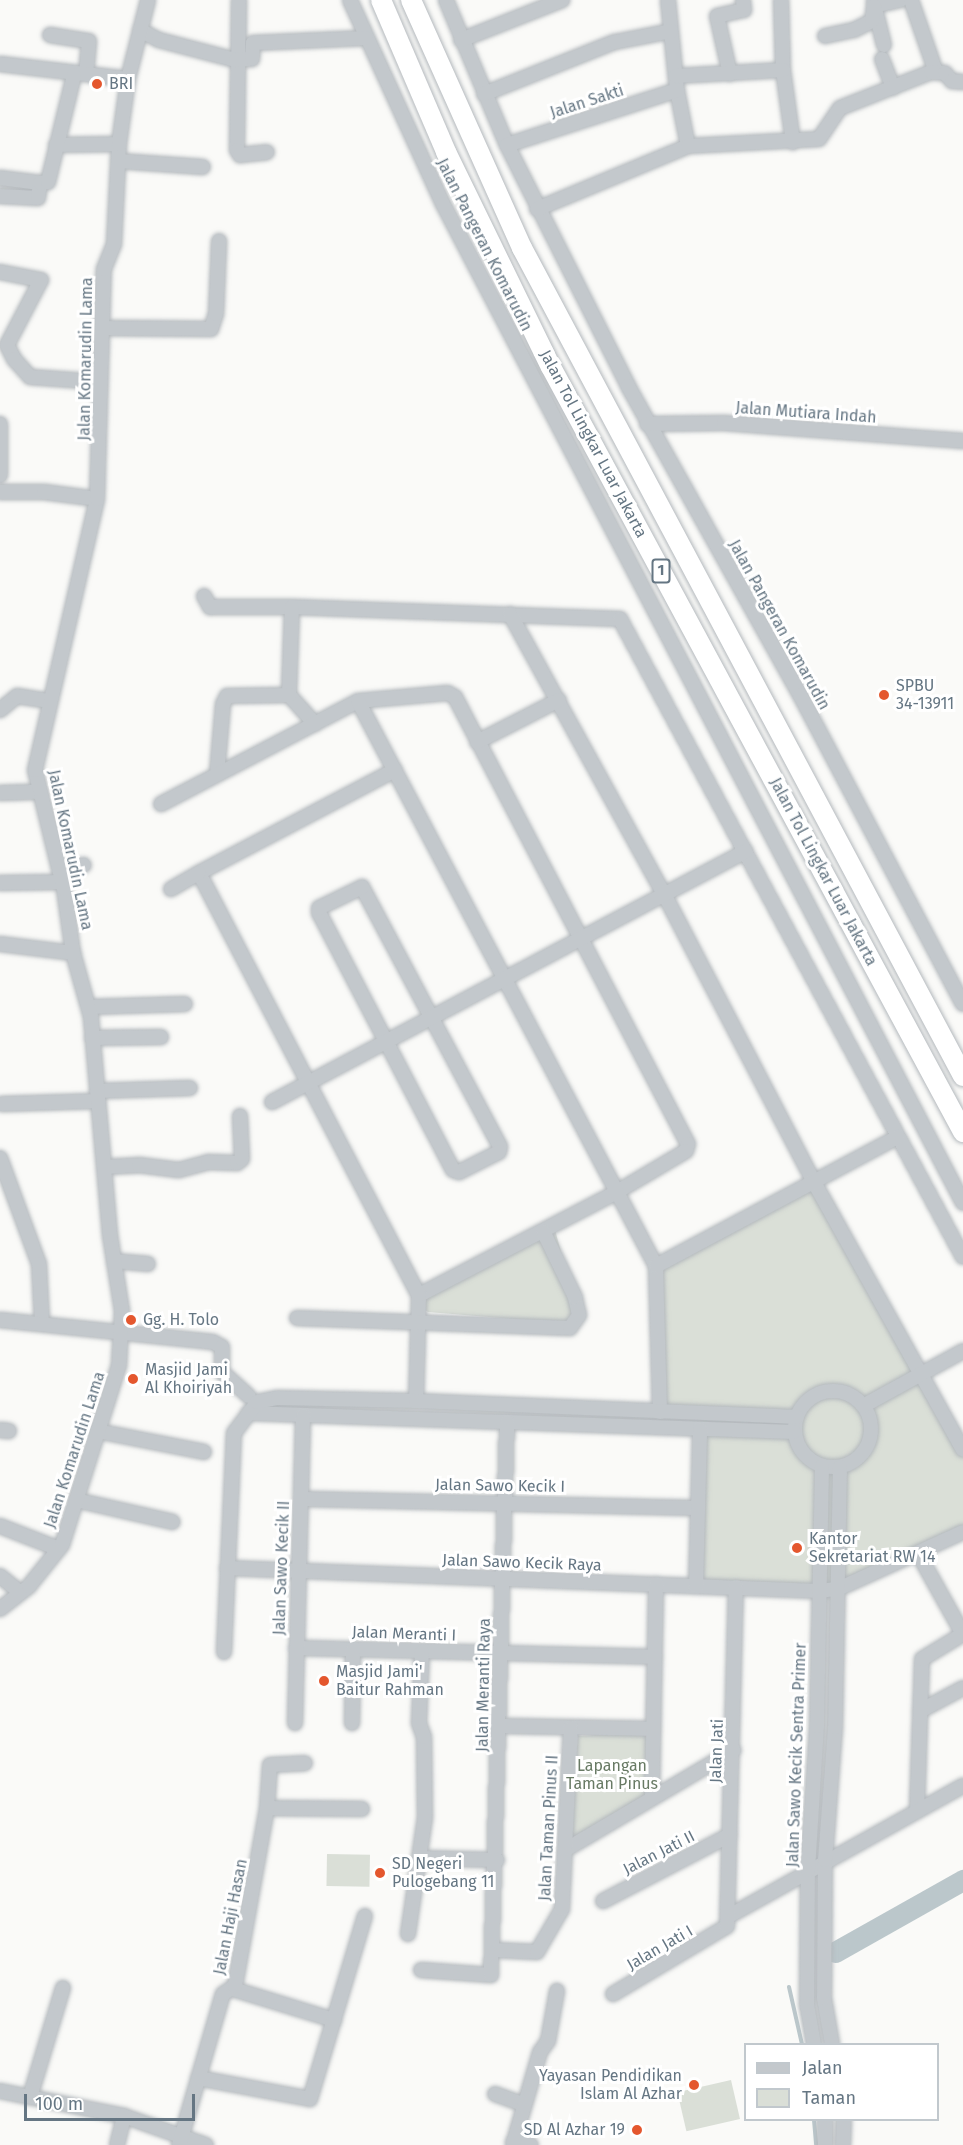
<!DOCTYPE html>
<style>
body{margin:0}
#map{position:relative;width:963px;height:2145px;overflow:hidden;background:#fafaf8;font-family:"Fira Sans",sans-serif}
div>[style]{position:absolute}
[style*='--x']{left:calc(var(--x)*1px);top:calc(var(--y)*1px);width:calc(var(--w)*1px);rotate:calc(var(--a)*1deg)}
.green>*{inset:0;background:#dadfd7;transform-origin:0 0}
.stream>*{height:4px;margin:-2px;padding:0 2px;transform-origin:2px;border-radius:2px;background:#bbc7cb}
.river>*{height:21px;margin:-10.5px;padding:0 10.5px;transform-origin:10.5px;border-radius:10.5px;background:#bbc7cb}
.roads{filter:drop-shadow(0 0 2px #b4b9bd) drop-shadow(0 0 2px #b4b9bd)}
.minor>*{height:14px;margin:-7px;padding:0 7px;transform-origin:7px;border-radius:7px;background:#c3c8cc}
.minor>.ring{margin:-7px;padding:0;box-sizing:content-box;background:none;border:14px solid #c3c8cc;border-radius:50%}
.highway>*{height:20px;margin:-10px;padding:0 10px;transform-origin:10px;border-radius:10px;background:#fff}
.dots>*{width:16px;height:16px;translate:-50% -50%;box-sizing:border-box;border:3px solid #fff;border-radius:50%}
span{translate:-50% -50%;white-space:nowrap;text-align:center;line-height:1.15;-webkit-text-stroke:6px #fff;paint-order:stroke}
.shield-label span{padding:2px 4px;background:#fff;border:2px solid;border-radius:4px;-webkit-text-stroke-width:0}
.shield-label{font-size:15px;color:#657683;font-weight:700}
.poi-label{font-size:16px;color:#657683}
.left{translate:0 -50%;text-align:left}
.right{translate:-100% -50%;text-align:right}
.street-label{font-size:16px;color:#657683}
.park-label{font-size:16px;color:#687a64}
.legend{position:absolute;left:744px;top:2043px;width:195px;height:78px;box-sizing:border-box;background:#fff;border:2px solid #c1c8cd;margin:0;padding:8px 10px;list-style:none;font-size:18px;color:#657683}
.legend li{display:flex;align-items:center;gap:12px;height:30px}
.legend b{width:30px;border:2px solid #c1c8cd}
.scale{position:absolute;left:24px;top:2094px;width:171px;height:27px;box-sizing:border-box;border:3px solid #657683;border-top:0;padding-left:8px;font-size:18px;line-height:21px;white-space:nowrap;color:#657683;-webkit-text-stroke:4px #fff;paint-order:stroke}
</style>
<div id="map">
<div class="green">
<i style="clip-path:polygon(815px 1184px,963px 1450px,963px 1531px,838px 1589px,696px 1586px,700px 1414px,660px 1412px,656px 1266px)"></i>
<i style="clip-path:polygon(555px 1230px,574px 1299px,572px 1324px,428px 1312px,416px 1304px)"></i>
<i style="clip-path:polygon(648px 1732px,652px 1794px,567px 1849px,578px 1736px)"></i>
<i style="left:327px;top:1854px;width:43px;height:32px;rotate:1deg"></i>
<i style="left:731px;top:2080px;width:40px;height:55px;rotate:77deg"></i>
</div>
<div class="stream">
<i style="--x:789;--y:1987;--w:58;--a:77.2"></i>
<i style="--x:814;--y:2120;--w:25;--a:85"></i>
</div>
<div class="river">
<i style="--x:835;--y:1952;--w:147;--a:-29.4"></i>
</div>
<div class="roads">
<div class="minor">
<i style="--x:239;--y:0;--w:150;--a:90.8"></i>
<i style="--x:237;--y:150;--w:6;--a:59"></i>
<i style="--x:240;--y:155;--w:27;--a:-6"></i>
<i style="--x:350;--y:0;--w:224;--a:65.5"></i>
<i style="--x:443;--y:204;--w:1126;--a:62.5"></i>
<i style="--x:446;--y:0;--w:157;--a:67.2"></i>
<i style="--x:507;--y:145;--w:270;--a:63.3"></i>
<i style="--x:628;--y:386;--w:354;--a:60.9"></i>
<i style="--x:800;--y:695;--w:349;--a:62.2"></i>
<i style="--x:668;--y:0;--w:90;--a:84.3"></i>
<i style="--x:677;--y:90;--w:57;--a:78.9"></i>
<i style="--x:781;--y:0;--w:70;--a:88.4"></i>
<i style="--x:783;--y:70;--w:73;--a:82.1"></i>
<i style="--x:874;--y:0;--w:6;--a:90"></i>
<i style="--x:874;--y:6;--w:27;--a:-13"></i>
<i style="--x:911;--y:0;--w:76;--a:70.9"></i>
<i style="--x:875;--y:9;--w:37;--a:76"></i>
<i style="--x:140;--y:30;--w:21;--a:28"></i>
<i style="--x:159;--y:40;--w:80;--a:14.6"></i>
<i style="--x:236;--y:60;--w:16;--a:-4"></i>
<i style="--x:252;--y:59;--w:16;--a:-86"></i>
<i style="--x:253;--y:43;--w:113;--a:-2.5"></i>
<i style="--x:50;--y:35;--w:39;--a:9"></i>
<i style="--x:89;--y:41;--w:32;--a:95"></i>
<i style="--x:825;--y:36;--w:30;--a:-12"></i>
<i style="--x:854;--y:30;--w:20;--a:-27"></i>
<i style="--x:872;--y:21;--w:15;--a:-82"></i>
<i style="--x:461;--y:40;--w:109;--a:-21.6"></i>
<i style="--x:882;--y:59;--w:31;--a:69"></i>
<i style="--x:0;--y:64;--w:129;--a:6.7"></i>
<i style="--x:730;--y:74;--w:59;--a:-102.6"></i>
<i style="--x:717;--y:16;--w:28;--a:-13"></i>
<i style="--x:744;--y:10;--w:10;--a:-96"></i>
<i style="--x:676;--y:76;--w:107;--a:-3.2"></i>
<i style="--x:484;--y:94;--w:141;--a:-21.7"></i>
<i style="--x:615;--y:42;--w:57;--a:-11.1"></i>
<i style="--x:56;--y:145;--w:63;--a:-0.9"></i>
<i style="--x:507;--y:145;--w:179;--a:-17.9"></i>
<i style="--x:118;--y:161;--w:85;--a:4"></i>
<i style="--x:0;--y:178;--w:40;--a:7.1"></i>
<i style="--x:0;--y:196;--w:38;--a:3"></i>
<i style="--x:38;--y:198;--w:15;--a:-82"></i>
<i style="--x:40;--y:183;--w:8;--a:-7"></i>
<i style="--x:48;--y:182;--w:110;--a:-76.3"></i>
<i style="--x:537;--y:209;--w:164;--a:-22.6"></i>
<i style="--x:688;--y:146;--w:131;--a:-3.1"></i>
<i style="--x:819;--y:139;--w:37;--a:-56"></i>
<i style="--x:840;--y:108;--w:98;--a:-21.6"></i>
<i style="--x:931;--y:72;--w:14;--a:4"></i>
<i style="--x:945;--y:73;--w:11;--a:49"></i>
<i style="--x:952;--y:81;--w:11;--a:5"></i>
<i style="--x:0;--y:272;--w:42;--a:11"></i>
<i style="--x:41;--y:280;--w:73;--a:117.6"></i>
<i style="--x:102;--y:328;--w:109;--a:0.5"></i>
<i style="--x:211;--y:329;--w:16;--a:-72"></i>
<i style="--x:216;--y:314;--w:73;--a:-87.6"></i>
<i style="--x:7;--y:345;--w:16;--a:63"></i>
<i style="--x:14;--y:359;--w:24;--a:48"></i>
<i style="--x:30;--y:377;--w:70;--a:4.1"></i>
<i style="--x:0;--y:424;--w:51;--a:90"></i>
<i style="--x:647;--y:424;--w:77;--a:-0.7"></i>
<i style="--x:724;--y:423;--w:240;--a:4.3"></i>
<i style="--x:0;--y:492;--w:44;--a:0"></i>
<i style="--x:44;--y:492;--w:53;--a:7.5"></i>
<i style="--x:204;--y:596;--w:13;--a:61"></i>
<i style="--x:210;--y:607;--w:82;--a:0"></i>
<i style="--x:292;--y:607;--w:328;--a:2.1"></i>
<i style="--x:620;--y:619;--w:724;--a:61.74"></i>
<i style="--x:292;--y:607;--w:88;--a:92"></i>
<i style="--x:289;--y:695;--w:39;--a:48"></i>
<i style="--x:510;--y:614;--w:320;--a:61.2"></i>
<i style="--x:664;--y:894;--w:327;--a:62.5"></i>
<i style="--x:815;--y:1184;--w:304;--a:60.9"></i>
<i style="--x:358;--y:701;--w:90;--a:-5.1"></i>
<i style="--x:448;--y:693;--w:8;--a:30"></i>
<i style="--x:455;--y:697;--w:504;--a:62.47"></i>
<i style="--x:688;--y:1144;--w:7;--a:106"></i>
<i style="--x:686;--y:1151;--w:80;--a:149.3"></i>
<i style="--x:617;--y:1192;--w:223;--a:152.5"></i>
<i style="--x:419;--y:1295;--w:106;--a:91.6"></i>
<i style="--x:0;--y:710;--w:22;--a:-39"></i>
<i style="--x:17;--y:696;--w:33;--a:9"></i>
<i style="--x:477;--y:742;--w:92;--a:-27.1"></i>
<i style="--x:395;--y:770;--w:221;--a:152.3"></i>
<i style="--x:199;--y:873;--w:476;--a:62.5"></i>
<i style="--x:217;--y:774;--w:70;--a:-85.1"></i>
<i style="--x:223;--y:704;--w:9;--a:-63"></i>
<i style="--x:227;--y:696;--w:62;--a:-0.9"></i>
<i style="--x:0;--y:793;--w:38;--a:-2"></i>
<i style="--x:161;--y:804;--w:222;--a:-27.6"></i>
<i style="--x:358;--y:701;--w:639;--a:62.19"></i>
<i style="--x:59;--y:869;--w:25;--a:-9"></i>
<i style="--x:0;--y:883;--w:62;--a:-0.9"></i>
<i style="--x:362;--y:887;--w:294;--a:62"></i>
<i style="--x:500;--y:1147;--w:5;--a:101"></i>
<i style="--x:499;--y:1152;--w:45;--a:153.4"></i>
<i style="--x:459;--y:1172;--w:6;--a:-162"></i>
<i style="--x:453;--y:1170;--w:290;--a:-117.5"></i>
<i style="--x:319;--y:913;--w:5;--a:-90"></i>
<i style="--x:319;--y:908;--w:48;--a:-26"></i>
<i style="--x:171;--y:889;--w:32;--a:-30"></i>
<i style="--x:0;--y:944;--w:74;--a:7"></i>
<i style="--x:89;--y:1007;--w:96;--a:-1.8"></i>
<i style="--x:92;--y:1038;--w:69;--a:-0.8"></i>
<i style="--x:97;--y:1091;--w:93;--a:-1.8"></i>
<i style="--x:272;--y:1102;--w:536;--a:-27.9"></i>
<i style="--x:2;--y:1104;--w:96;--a:-1.8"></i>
<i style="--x:0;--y:1158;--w:113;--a:69.8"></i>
<i style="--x:39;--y:1264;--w:60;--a:87.1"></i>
<i style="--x:104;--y:1167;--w:35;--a:-3"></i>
<i style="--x:139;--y:1165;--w:40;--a:7.1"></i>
<i style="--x:179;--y:1170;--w:30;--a:-15"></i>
<i style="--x:208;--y:1162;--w:29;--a:2"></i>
<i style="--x:237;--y:1163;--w:6;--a:-39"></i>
<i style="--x:242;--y:1159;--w:43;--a:-92.7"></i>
<i style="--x:114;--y:1261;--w:34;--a:5"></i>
<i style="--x:297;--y:1318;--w:273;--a:2.1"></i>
<i style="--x:570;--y:1328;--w:16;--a:-55"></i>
<i style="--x:579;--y:1315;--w:18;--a:-103"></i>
<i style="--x:575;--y:1297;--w:73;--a:-115.9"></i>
<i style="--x:0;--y:1320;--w:214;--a:5.9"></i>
<i style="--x:213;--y:1342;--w:10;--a:29"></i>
<i style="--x:222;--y:1347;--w:25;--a:90"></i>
<i style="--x:222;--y:1372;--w:36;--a:42"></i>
<i class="ring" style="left:795px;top:1391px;width:62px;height:62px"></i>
<i style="--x:863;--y:1406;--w:114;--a:-28.8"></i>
<i style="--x:660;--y:1412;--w:146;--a:-91.6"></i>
<i style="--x:656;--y:1266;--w:274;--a:-28.1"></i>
<i style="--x:248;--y:1413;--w:546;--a:1.99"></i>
<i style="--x:0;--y:1430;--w:9;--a:6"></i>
<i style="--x:97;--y:1431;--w:109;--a:11.1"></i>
<i style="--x:301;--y:1499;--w:397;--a:1.3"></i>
<i style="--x:76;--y:1500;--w:99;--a:12.8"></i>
<i style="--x:0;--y:1526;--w:63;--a:21.3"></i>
<i style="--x:919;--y:1555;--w:90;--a:60.9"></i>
<i style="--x:227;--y:1568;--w:591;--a:2.23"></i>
<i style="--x:818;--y:1591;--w:20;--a:-6"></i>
<i style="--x:838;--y:1589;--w:137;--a:-24.5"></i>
<i style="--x:0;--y:1576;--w:26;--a:39"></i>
<i style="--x:696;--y:1586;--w:157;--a:-88.5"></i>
<i style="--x:0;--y:1609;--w:37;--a:-38"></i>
<i style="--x:29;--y:1586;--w:53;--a:-51.2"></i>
<i style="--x:62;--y:1545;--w:189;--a:-72.4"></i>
<i style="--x:119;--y:1365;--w:54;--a:-86.8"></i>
<i style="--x:122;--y:1311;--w:77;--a:-99"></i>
<i style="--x:110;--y:1235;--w:219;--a:-95"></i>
<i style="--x:91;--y:1017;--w:66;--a:-105.7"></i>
<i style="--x:73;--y:953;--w:65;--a:-98"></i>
<i style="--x:64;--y:889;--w:122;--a:-103.7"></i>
<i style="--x:35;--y:770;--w:278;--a:-77.1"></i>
<i style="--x:97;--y:499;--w:230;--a:-88.3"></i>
<i style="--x:104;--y:269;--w:27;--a:-68"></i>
<i style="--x:114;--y:244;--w:100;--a:-87.1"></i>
<i style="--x:119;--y:144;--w:66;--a:-82.1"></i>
<i style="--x:128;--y:79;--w:81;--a:-75.8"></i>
<i style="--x:296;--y:1648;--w:359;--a:1.4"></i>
<i style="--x:224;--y:1652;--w:219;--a:-87.4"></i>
<i style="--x:234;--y:1433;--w:39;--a:-53"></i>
<i style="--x:257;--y:1402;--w:21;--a:-11"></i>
<i style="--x:278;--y:1398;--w:138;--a:1.2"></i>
<i style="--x:416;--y:1401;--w:381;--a:2.4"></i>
<i style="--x:920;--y:1711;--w:49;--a:-28.1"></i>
<i style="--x:295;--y:1723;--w:308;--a:-88.5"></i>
<i style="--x:352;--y:1723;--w:74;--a:-89.2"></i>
<i style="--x:500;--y:1726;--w:152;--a:1.1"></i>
<i style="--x:652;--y:1796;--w:212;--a:-88.9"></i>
<i style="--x:267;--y:1808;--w:95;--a:0.6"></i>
<i style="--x:917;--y:1810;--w:151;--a:-88.1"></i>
<i style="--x:922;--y:1659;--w:48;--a:-31.4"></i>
<i style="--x:565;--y:1850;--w:196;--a:-30.6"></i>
<i style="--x:420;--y:1858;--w:77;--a:1.5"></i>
<i style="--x:603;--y:1901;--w:143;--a:-27.5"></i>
<i style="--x:729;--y:1916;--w:268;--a:-29.1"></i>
<i style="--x:408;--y:1934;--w:118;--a:-81.7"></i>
<i style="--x:425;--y:1817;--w:80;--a:-90.7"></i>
<i style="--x:424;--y:1737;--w:15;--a:-110"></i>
<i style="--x:419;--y:1723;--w:71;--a:-87.6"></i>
<i style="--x:494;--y:1950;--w:43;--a:2.7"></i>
<i style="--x:537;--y:1952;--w:50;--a:-59.8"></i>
<i style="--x:562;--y:1909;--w:181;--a:-87.2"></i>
<i style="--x:421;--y:1970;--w:70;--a:4.1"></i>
<i style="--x:491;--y:1975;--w:553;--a:-88.34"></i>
<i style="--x:233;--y:1989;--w:106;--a:17.1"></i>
<i style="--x:613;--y:1994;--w:133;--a:-30.8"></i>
<i style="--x:727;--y:1926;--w:339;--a:-88.5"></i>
<i style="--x:814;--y:2044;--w:40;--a:-100"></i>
<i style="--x:807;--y:2005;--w:135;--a:-89.6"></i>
<i style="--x:808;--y:1870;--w:144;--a:-86.4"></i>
<i style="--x:817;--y:1726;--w:260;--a:-88.9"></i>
<i style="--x:832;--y:2044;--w:47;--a:-99.9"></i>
<i style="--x:824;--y:1998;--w:138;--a:-89.6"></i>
<i style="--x:825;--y:1860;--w:133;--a:-85.7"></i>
<i style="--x:835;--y:1727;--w:260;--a:-88.9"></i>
<i style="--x:198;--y:2078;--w:114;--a:10.6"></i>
<i style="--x:310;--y:2099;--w:191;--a:-73.3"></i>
<i style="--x:0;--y:2091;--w:126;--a:11.4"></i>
<i style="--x:124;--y:2116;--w:87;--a:19.5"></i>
<i style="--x:495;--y:2094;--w:30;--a:20"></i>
<i style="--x:30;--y:2097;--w:114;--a:-73.2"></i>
<i style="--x:513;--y:2142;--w:18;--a:9"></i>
<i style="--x:117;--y:2145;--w:30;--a:-76"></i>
<i style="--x:179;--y:2145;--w:157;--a:-73.8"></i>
<i style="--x:223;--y:1994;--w:14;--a:-34"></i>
<i style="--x:235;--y:1986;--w:181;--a:-79.8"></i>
<i style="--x:267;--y:1808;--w:43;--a:-86"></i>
<i style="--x:270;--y:1765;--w:35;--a:-3"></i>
<i style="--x:513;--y:2145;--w:97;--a:-73.8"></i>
<i style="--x:540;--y:2052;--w:14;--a:-54"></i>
<i style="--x:548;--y:2041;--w:51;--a:-79.8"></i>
<i style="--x:825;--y:2145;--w:25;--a:-90"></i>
<i style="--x:843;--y:2145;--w:25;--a:-88"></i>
</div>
<div class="highway">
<i style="--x:381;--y:0;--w:165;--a:66.8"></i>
<i style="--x:446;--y:152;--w:239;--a:64"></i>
<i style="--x:551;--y:367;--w:869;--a:61.69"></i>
<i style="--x:411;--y:0;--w:272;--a:65.9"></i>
<i style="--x:522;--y:248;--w:938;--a:61.96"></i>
</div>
</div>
<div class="dots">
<i style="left:97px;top:84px;background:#e4572e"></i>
<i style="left:884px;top:695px;background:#e4572e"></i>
<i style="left:131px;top:1320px;background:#e4572e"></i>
<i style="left:133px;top:1379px;background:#e4572e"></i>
<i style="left:797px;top:1548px;background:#e4572e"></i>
<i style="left:324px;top:1681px;background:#e4572e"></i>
<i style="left:380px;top:1873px;background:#e4572e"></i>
<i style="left:694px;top:2085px;background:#e4572e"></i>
<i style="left:637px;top:2130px;background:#e4572e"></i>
</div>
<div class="shield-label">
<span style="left:661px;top:571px">1</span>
</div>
<div class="poi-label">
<span class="left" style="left:109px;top:84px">BRI</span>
<span class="left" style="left:896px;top:695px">SPBU<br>34-13911</span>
<span class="left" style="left:143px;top:1320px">Gg. H. Tolo</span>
<span class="left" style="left:145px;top:1379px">Masjid Jami<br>Al Khoiriyah</span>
<span class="left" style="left:809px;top:1548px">Kantor<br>Sekretariat RW 14</span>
<span class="left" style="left:336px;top:1681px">Masjid Jami'<br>Baitur Rahman</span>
<span class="left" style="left:392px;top:1873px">SD Negeri<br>Pulogebang 11</span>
<span class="right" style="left:682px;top:2085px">Yayasan Pendidikan<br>Islam Al Azhar</span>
<span class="right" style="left:625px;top:2130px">SD Al Azhar 19</span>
</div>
<div class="street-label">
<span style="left:587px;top:102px;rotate:-18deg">Jalan Sakti</span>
<span style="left:484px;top:245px;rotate:63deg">Jalan Pangeran Komarudin</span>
<span style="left:86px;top:359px;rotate:-89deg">Jalan Komarudin Lama</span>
<span style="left:806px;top:413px;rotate:4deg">Jalan Mutiara Indah</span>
<span style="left:593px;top:444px;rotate:62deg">Jalan Tol Lingkar Luar Jakarta</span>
<span style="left:779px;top:625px;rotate:61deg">Jalan Pangeran Komarudin</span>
<span style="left:70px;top:850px;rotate:78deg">Jalan Komarudin Lama</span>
<span style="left:823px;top:872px;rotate:62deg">Jalan Tol Lingkar Luar Jakarta</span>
<span style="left:75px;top:1450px;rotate:-72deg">Jalan Komarudin Lama</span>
<span style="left:500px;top:1486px;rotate:1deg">Jalan Sawo Kecik I</span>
<span style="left:522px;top:1563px;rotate:2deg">Jalan Sawo Kecik Raya</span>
<span style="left:282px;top:1568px;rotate:-88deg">Jalan Sawo Kecik II</span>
<span style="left:404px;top:1634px;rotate:2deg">Jalan Meranti I</span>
<span style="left:484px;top:1685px;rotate:-89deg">Jalan Meranti Raya</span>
<span style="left:717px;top:1751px;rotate:-88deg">Jalan Jati</span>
<span style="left:797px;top:1755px;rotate:-88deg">Jalan Sawo Kecik Sentra Primer</span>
<span style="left:549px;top:1828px;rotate:-87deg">Jalan Taman Pinus II</span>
<span style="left:659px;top:1853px;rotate:-27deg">Jalan Jati II</span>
<span style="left:231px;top:1917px;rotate:-79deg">Jalan Haji Hasan</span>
<span style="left:660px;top:1948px;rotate:-30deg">Jalan Jati I</span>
</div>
<div class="park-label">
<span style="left:612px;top:1775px">Lapangan<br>Taman Pinus</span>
</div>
<ul class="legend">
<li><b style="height:8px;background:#c3c8cc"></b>Jalan</li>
<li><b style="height:16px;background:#dadfd7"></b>Taman</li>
</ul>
<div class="scale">100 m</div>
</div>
